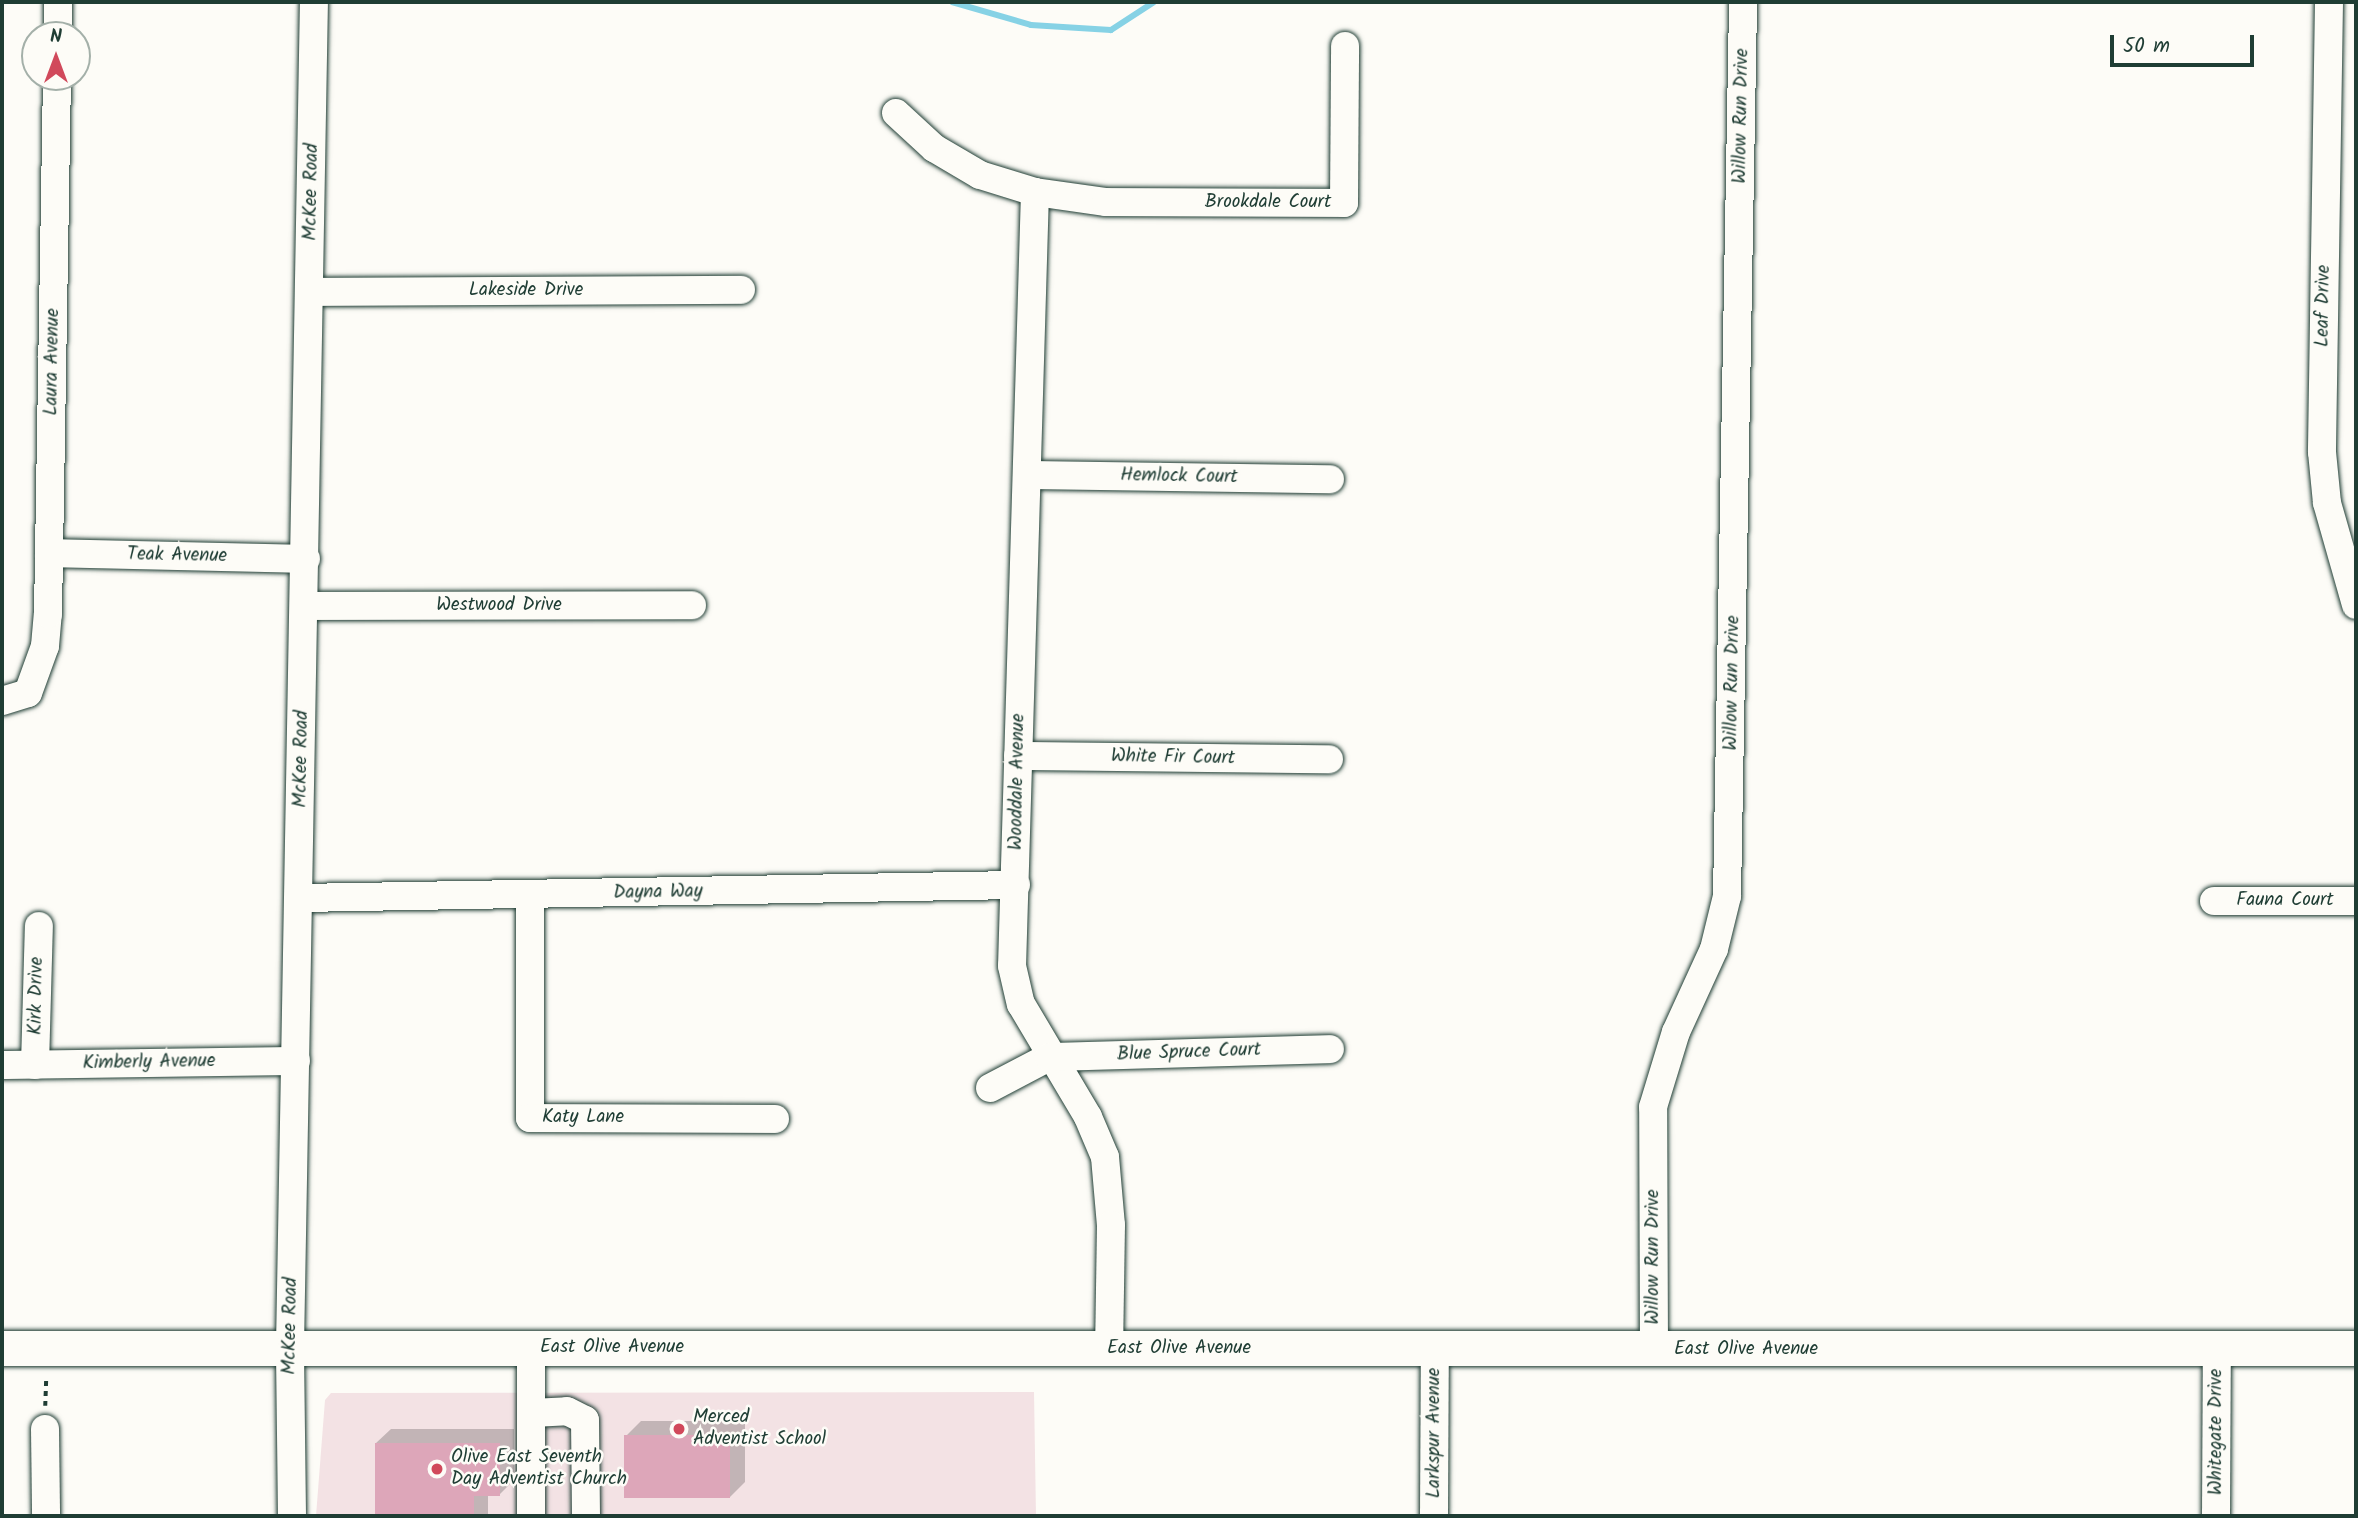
<!DOCTYPE html>
<style>
body{margin:0}
#map{position:relative;width:2358px;height:1518px;overflow:hidden;background:#fdfcf7;font-family:Kalam,sans-serif}
div>[style]{position:absolute}
[style*='--x']{left:calc(var(--x)*1px);top:calc(var(--y)*1px);width:calc(var(--w)*1px);rotate:calc(var(--a)*1deg)}
.built>*{inset:0;background:#f3e2e4}
.shadow>*{inset:0;background:#0003}
.stream>*{height:6px;margin:-3px;padding:0 3px;transform-origin:3px;border-radius:3px;background:#86d2e5}
.building>*{inset:0;background:#dda6b9;transform-origin:0 0}
.path>*{height:3.5px;margin-top:-1.75px;transform-origin:0;background:repeating-linear-gradient(90deg,#1f3d34 0 5px,transparent 0 10px)}
.roads{filter:drop-shadow(0 0 2px #1f3d34) drop-shadow(0 0 2px #1f3d34)}
.minor>*{height:28px;margin:-14px;padding:0 14px;transform-origin:14px;border-radius:14px;background:#fdfcf7}
.major>*{height:35px;margin:-17.5px;padding:0 17.5px;transform-origin:17.5px;border-radius:17.5px;background:#fdfcf7}
.dots>*{width:19px;height:19px;translate:-50% -50%;box-sizing:border-box;border:4px solid #fdfcf7;border-radius:50%}
span{translate:-50% -50%;white-space:nowrap;text-align:center;line-height:1.15;-webkit-text-stroke:5px #fdfcf7;paint-order:stroke}
.street-label{font-size:19px;color:#1f3d34}
.poi-label{font-size:19px;color:#1f3d34}
.left{translate:0 -50%;text-align:left}
.frame{position:absolute;inset:0;border:4px solid #1f3d34;pointer-events:none}
.north{position:absolute;left:21px;top:21px;width:70px;height:70px;box-sizing:border-box;background:#fdfcf7;border:2px solid #a4b0a9;border-radius:50%;rotate:0deg;font-size:19px;font-weight:700;line-height:28px;text-align:center;color:#1f3d34}
.north::after{content:'';display:block;margin:auto;width:24px;height:32px;background:#d1495b;clip-path:polygon(50% 0,100% 100%,50% 72%,0 100%)}
.scale{position:absolute;left:2110px;top:35px;width:144px;height:32px;box-sizing:border-box;border:4px solid #1f3d34;border-top:0;padding-left:9px;font-size:21px;line-height:24px;white-space:nowrap;color:#1f3d34;-webkit-text-stroke:5px #fdfcf7;paint-order:stroke}
</style>
<div id="map">
<div class="built">
<i style="clip-path:polygon(1034px 1392px,1036px 1516px,316px 1516px,325px 1400px,331px 1393px)"></i>
</div>
<div class="shadow">
<i style="clip-path:polygon(641px 1421px,745px 1421px,745px 1482px,730px 1497px,626px 1436px)"></i>
<i style="clip-path:polygon(391px 1429px,514px 1429px,514px 1480px,499px 1495px,488px 1495px,488px 1516px,377px 1516px,376px 1443px)"></i>
</div>
<div class="stream">
<i style="--x:952;--y:2;--w:82;--a:16.2"></i>
<i style="--x:1031;--y:25;--w:80;--a:3.6"></i>
<i style="--x:1111;--y:30;--w:51;--a:-33.1"></i>
</div>
<div class="building">
<i style="left:624px;top:1435px;width:106px;height:63px"></i>
<i style="clip-path:polygon(375px 1443px,500px 1443px,500px 1496px,474px 1496px,474px 1516px,375px 1516px)"></i>
</div>
<div class="path">
<i style="--x:45;--y:1406;--w:28;--a:-88"></i>
</div>
<div class="roads">
<div class="minor">
<i style="--x:2329;--y:2;--w:450;--a:90.9"></i>
<i style="--x:2322;--y:452;--w:51;--a:84.4"></i>
<i style="--x:2327;--y:503;--w:106;--a:74.1"></i>
<i style="--x:58;--y:35;--w:33;--a:-90"></i>
<i style="--x:896;--y:113;--w:52;--a:42.6"></i>
<i style="--x:934;--y:148;--w:53;--a:30.4"></i>
<i style="--x:980;--y:175;--w:58;--a:17.2"></i>
<i style="--x:1035;--y:192;--w:72;--a:8"></i>
<i style="--x:1106;--y:202;--w:238;--a:0.2"></i>
<i style="--x:1344;--y:203;--w:157;--a:-89.6"></i>
<i style="--x:1035;--y:192;--w:774;--a:91.7"></i>
<i style="--x:1012;--y:966;--w:39;--a:77"></i>
<i style="--x:1021;--y:1004;--w:131;--a:59.3"></i>
<i style="--x:1088;--y:1117;--w:43;--a:67"></i>
<i style="--x:1105;--y:1157;--w:68;--a:85"></i>
<i style="--x:1111;--y:1225;--w:124;--a:90.9"></i>
<i style="--x:311;--y:292;--w:430;--a:-0.3"></i>
<i style="--x:1027;--y:475;--w:303;--a:0.8"></i>
<i style="--x:49;--y:553;--w:257;--a:1.3"></i>
<i style="--x:305;--y:606;--w:387;--a:-0.1"></i>
<i style="--x:2;--y:701;--w:27;--a:-17"></i>
<i style="--x:28;--y:693;--w:50;--a:-70.1"></i>
<i style="--x:45;--y:646;--w:32;--a:-85"></i>
<i style="--x:48;--y:614;--w:537;--a:-89.04"></i>
<i style="--x:1018;--y:756;--w:311;--a:0.6"></i>
<i style="--x:530;--y:896;--w:222;--a:90"></i>
<i style="--x:530;--y:1118;--w:245;--a:0.2"></i>
<i style="--x:300;--y:898;--w:716;--a:-1.04"></i>
<i style="--x:2214;--y:901;--w:142;--a:0"></i>
<i style="--x:2;--y:1065;--w:294;--a:-0.8"></i>
<i style="--x:35;--y:1065;--w:139;--a:-88.4"></i>
<i style="--x:990;--y:1088;--w:67;--a:-27.7"></i>
<i style="--x:1049;--y:1057;--w:281;--a:-1.6"></i>
<i style="--x:531;--y:1347;--w:169;--a:90"></i>
<i style="--x:1654;--y:1350;--w:243;--a:-90.2"></i>
<i style="--x:1653;--y:1107;--w:78;--a:-73"></i>
<i style="--x:1676;--y:1032;--w:91;--a:-65.4"></i>
<i style="--x:1714;--y:949;--w:55;--a:-76.2"></i>
<i style="--x:1727;--y:896;--w:894;--a:-88.97"></i>
<i style="--x:532;--y:1413;--w:35;--a:-3"></i>
<i style="--x:567;--y:1411;--w:20;--a:27"></i>
<i style="--x:585;--y:1420;--w:96;--a:89.4"></i>
<i style="--x:45;--y:1429;--w:87;--a:89.3"></i>
<i style="--x:292;--y:1516;--w:169;--a:-90.7"></i>
<i style="--x:290;--y:1347;--w:1345;--a:-88.98"></i>
<i style="--x:1434;--y:1516;--w:167;--a:-89.7"></i>
<i style="--x:2216;--y:1516;--w:167;--a:-89.7"></i>
</div>
<div class="major">
<i style="--x:2;--y:1348;--w:2354;--a:0"></i>
</div>
</div>
<div class="dots">
<i style="left:679px;top:1429px;background:#d1495b"></i>
<i style="left:437px;top:1469px;background:#d1495b"></i>
</div>
<div class="street-label">
<span style="left:1742px;top:116px;rotate:-89deg">Willow Run Drive</span>
<span style="left:312px;top:192px;rotate:-89deg">McKee Road</span>
<span style="left:1268px;top:203px">Brookdale Court</span>
<span style="left:526px;top:291px">Lakeside Drive</span>
<span style="left:2324px;top:306px;rotate:-89deg">Leaf Drive</span>
<span style="left:53px;top:362px;rotate:-89deg">Laura Avenue</span>
<span style="left:1179px;top:477px;rotate:1deg">Hemlock Court</span>
<span style="left:177px;top:556px;rotate:1deg">Teak Avenue</span>
<span style="left:499px;top:606px">Westwood Drive</span>
<span style="left:1733px;top:683px;rotate:-89deg">Willow Run Drive</span>
<span style="left:1173px;top:758px;rotate:1deg">White Fir Court</span>
<span style="left:302px;top:759px;rotate:-89deg">McKee Road</span>
<span style="left:1018px;top:782px;rotate:-89deg">Wooddale Avenue</span>
<span style="left:658px;top:893px;rotate:-1deg">Dayna Way</span>
<span style="left:2285px;top:901px">Fauna Court</span>
<span style="left:37px;top:996px;rotate:-89deg">Kirk Drive</span>
<span style="left:1189px;top:1053px;rotate:-2deg">Blue Spruce Court</span>
<span style="left:149px;top:1063px;rotate:-1deg">Kimberly Avenue</span>
<span style="left:583px;top:1118px">Katy Lane</span>
<span style="left:1654px;top:1257px;rotate:-90deg">Willow Run Drive</span>
<span style="left:291px;top:1326px;rotate:-89deg">McKee Road</span>
<span style="left:612px;top:1348px">East Olive Avenue</span>
<span style="left:1179px;top:1349px">East Olive Avenue</span>
<span style="left:1746px;top:1350px">East Olive Avenue</span>
<span style="left:2217px;top:1432px;rotate:-90deg">Whitegate Drive</span>
<span style="left:1435px;top:1433px;rotate:-90deg">Larkspur Avenue</span>
</div>
<div class="poi-label">
<span class="left" style="left:693px;top:1429px">Merced<br>Adventist School</span>
<span class="left" style="left:451px;top:1469px">Olive East Seventh<br>Day Adventist Church</span>
</div>
<div class="frame"></div>
<div class="north">N</div>
<div class="scale">50 m</div>
</div>
